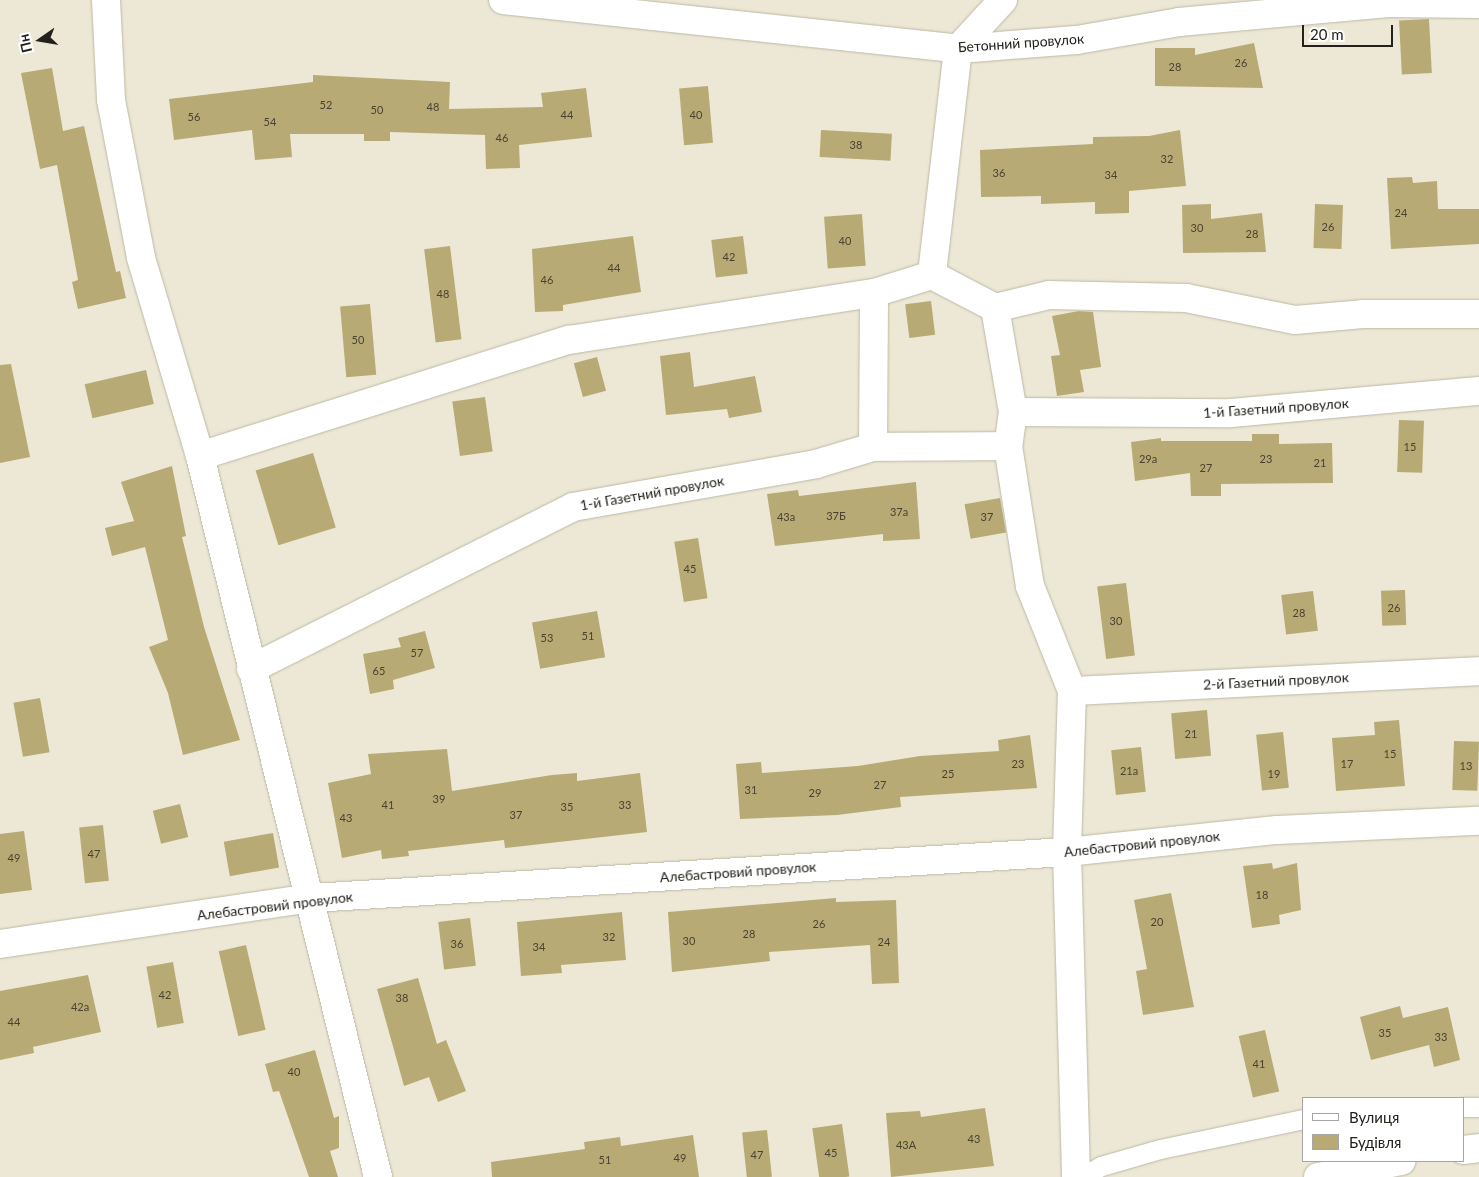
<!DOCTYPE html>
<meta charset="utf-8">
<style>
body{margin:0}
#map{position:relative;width:1479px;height:1177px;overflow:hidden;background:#ece8d5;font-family:Lato,sans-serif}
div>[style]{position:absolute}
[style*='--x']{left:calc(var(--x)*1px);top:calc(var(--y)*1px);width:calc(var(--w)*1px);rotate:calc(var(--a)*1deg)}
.building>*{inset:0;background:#b8aa74;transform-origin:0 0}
.roads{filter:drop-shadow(0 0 1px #bcb8a6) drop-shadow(0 0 1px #bcb8a6)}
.service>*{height:19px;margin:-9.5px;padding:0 9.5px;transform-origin:9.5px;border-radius:9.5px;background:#fff}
.minor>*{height:28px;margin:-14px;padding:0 14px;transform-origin:14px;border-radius:14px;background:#fff}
span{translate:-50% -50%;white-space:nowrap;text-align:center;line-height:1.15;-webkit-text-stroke:4px #fff;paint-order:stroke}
.number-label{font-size:11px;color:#484331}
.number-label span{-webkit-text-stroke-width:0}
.street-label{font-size:14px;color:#23211b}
.legend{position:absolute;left:1302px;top:1097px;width:162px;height:65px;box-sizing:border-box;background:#fff;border:1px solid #a7a6a4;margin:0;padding:6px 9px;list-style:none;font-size:15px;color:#23211b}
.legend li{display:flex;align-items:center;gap:10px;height:25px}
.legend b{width:25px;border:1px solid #a7a6a4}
.north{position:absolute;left:15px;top:15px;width:50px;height:50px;-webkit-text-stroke:4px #fff;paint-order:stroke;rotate:257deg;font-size:14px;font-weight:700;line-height:20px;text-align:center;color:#23211b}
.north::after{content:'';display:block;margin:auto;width:18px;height:22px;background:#23211b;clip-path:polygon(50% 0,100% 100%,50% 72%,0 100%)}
.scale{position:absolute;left:1302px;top:25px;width:91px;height:22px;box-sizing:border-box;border:2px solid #23211b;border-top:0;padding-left:6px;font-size:15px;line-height:18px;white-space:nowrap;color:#23211b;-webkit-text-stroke:4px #fff;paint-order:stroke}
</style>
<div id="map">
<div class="building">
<i style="left:1429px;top:19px;width:54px;height:30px;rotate:87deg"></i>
<i style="clip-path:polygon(1254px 43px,1263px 88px,1155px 86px,1155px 48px,1195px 48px,1195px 55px)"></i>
<i style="clip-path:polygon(52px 68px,63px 131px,84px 126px,116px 272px,120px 271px,126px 298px,78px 309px,72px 282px,78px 280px,57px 165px,40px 169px,21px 73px)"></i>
<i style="clip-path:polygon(313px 75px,450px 82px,449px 109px,543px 107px,541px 93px,586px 88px,592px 137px,519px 145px,520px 168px,486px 169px,485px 135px,390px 132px,390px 141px,364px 141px,364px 134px,290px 134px,292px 157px,255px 160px,252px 130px,174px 140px,169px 99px,313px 82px)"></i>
<i style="left:708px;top:86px;width:57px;height:29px;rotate:85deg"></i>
<i style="left:821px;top:130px;width:71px;height:27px;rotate:3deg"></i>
<i style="clip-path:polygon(1180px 130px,1186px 186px,1129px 191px,1129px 213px,1095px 214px,1095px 202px,1041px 204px,1041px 196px,981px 197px,980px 150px,1093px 144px,1093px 137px,1149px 136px)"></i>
<i style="clip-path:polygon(1412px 177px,1413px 183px,1437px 181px,1438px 209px,1479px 209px,1479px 244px,1391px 249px,1387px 178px)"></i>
<i style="clip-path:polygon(1211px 204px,1211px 219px,1262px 213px,1266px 252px,1183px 253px,1182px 205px)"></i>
<i style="left:1315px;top:204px;width:28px;height:44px;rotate:2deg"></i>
<i style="left:862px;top:214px;width:52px;height:38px;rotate:86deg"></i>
<i style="clip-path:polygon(633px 236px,641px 292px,563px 305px,563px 311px,535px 312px,532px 249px)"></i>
<i style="left:743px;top:236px;width:38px;height:32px;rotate:83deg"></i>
<i style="left:450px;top:246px;width:94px;height:26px;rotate:83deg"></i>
<i style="left:931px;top:301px;width:34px;height:26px;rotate:83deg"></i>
<i style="left:370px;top:304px;width:71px;height:30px;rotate:85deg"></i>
<i style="clip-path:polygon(1079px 311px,1093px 312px,1101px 367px,1080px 370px,1084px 392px,1057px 396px,1051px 356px,1060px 355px,1052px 316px)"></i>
<i style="clip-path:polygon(690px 352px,694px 387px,755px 376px,762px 412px,729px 418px,727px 409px,666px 415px,660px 356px)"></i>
<i style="left:597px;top:357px;width:35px;height:24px;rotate:75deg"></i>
<i style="clip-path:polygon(11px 364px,30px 457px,0 463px,0 365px)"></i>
<i style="left:146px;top:370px;width:35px;height:63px;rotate:77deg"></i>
<i style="left:485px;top:397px;width:55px;height:33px;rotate:82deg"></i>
<i style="left:1399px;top:420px;width:25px;height:52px;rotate:2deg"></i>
<i style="clip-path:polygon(1252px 434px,1279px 434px,1279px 444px,1332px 443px,1333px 483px,1221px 484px,1221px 496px,1191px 496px,1190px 473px,1135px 481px,1131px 442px,1161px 438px,1161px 441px,1252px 441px)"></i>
<i style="left:313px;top:453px;width:78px;height:60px;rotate:73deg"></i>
<i style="clip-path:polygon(172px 466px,186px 536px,182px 537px,204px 627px,240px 740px,183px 755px,168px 693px,149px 647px,168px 640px,145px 547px,112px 556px,105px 528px,134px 521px,121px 482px)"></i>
<i style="clip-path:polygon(916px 482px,920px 539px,883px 541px,883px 534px,775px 546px,767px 494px,798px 490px,799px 496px)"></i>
<i style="left:1000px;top:498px;width:35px;height:36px;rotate:80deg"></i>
<i style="left:698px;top:538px;width:61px;height:24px;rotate:81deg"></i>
<i style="left:1126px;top:583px;width:73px;height:29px;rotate:83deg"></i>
<i style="left:1405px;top:590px;width:35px;height:24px;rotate:88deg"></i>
<i style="left:1313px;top:591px;width:40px;height:32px;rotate:83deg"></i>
<i style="left:597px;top:611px;width:47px;height:66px;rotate:80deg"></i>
<i style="clip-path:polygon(425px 631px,435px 668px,393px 680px,394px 689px,370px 694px,363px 654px,401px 647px,398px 638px)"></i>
<i style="left:40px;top:698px;width:55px;height:27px;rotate:80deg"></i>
<i style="left:1207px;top:710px;width:46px;height:36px;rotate:85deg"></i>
<i style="clip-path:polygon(1399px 720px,1405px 786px,1336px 791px,1332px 738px,1375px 735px,1374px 722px)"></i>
<i style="left:1283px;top:732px;width:56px;height:27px;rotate:84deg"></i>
<i style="clip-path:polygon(1030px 735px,1037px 788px,900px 797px,901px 807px,837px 815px,740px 819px,736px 764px,761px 762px,762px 773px,858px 766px,920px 756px,999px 751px,998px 740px)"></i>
<i style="left:1454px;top:741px;width:25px;height:49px;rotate:2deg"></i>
<i style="left:1141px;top:747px;width:45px;height:30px;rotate:84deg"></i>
<i style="clip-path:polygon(447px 749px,452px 791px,552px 775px,577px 773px,577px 781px,640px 773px,647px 832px,505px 848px,504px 840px,408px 851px,409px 856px,382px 859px,381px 850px,342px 858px,328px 783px,371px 774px,368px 754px)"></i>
<i style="left:180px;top:804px;width:34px;height:28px;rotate:76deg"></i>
<i style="left:103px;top:825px;width:56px;height:24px;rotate:84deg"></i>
<i style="clip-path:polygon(24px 831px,32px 890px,0 894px,0 834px)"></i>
<i style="left:273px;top:833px;width:35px;height:50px;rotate:80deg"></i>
<i style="clip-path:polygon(1272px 863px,1273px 869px,1297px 863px,1301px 910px,1279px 915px,1280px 924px,1252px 928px,1243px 866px)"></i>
<i style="clip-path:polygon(1171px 893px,1194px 1007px,1143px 1015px,1136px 971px,1147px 969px,1134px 900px)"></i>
<i style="clip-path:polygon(836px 898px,836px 902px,896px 900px,899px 983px,872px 984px,870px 945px,769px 952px,770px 961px,672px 972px,668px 912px)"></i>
<i style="clip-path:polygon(622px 912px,626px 960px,561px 965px,562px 973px,521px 976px,517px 922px)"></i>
<i style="left:470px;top:918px;width:48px;height:32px;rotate:83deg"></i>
<i style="left:246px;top:945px;width:87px;height:28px;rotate:77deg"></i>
<i style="left:173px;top:962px;width:62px;height:27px;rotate:80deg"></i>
<i style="clip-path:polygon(88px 975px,101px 1032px,33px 1047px,34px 1053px,0 1060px,0 991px)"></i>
<i style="clip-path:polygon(418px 978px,437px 1044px,446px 1040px,466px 1091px,438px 1102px,429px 1077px,404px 1086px,377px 989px)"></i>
<i style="clip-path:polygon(1400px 1006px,1403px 1018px,1448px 1007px,1460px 1060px,1434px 1067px,1429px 1045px,1371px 1060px,1360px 1017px)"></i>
<i style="left:1265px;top:1030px;width:63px;height:27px;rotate:77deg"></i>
<i style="clip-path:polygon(315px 1050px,334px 1118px,339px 1116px,339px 1148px,330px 1151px,338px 1177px,309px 1177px,279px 1091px,273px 1092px,265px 1064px)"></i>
<i style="clip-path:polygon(985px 1108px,994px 1166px,891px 1177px,886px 1113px,920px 1111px,921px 1117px)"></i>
<i style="left:842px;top:1124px;width:53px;height:30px;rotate:82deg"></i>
<i style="left:767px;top:1130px;width:47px;height:25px;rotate:84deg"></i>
<i style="clip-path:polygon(693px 1135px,699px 1177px,492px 1177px,491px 1162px,585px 1149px,584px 1142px,620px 1137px,621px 1146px)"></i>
</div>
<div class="roads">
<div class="service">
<i style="--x:1463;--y:1107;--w:16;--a:0"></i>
<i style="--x:1082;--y:1177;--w:22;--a:-30"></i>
<i style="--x:1101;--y:1166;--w:61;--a:-16.1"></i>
<i style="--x:1160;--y:1149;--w:146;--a:-11.8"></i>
</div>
<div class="minor">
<i style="--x:106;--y:0;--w:100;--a:87.1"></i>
<i style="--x:111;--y:100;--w:161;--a:79.2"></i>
<i style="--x:141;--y:258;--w:207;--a:73.4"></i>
<i style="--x:200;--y:456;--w:743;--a:76.13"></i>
<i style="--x:503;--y:0;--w:458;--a:6.1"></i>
<i style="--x:958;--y:49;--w:119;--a:-4.3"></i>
<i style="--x:1077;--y:40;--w:104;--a:-10"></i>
<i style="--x:1179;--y:22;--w:210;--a:-5.2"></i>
<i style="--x:1388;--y:3;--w:91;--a:0.6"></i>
<i style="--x:1003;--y:0;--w:67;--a:132.6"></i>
<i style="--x:958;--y:49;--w:227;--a:96.6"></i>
<i style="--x:932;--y:275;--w:71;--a:27.6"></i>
<i style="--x:995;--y:308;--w:106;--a:80.2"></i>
<i style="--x:1013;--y:412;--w:34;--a:98"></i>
<i style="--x:1008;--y:446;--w:142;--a:81.1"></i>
<i style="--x:1030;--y:586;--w:113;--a:68.2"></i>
<i style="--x:1072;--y:691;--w:161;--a:91.8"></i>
<i style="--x:1067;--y:852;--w:325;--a:88.4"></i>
<i style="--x:995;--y:308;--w:56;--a:-13.5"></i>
<i style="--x:1049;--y:295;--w:137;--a:1.3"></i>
<i style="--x:1186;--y:298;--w:111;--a:11.4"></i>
<i style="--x:1295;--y:320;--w:68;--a:-5"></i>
<i style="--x:1363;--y:314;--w:116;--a:0"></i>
<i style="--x:1013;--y:412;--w:218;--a:0.3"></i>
<i style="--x:1231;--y:413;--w:249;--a:-5.1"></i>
<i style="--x:873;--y:447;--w:135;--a:-0.4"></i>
<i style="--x:200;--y:456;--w:387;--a:-17.5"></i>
<i style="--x:569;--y:340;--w:309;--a:-8.8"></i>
<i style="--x:874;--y:293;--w:61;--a:-17.2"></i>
<i style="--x:251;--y:669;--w:360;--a:-26.7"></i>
<i style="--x:573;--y:507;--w:247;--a:-10"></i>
<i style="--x:816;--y:464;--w:59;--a:-16.6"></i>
<i style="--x:873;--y:447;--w:154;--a:-89.6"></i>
<i style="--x:1072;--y:691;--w:407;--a:-2.8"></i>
<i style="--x:0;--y:944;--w:315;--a:-8.4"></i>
<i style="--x:312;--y:898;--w:756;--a:-3.49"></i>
<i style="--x:1067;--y:852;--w:211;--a:-6"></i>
<i style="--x:1277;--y:830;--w:202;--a:-2.6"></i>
<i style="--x:1463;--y:1150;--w:16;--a:-7"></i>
<i style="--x:1318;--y:1177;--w:85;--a:-10.9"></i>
</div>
</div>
<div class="number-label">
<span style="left:1241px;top:63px">26</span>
<span style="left:1175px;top:67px">28</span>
<span style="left:326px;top:105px">52</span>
<span style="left:433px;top:107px">48</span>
<span style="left:377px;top:110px">50</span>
<span style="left:567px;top:115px">44</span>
<span style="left:696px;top:115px">40</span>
<span style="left:194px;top:117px">56</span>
<span style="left:270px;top:122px">54</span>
<span style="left:502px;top:138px">46</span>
<span style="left:856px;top:145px">38</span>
<span style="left:1167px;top:159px">32</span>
<span style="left:999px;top:173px">36</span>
<span style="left:1111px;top:175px">34</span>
<span style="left:1401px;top:213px">24</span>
<span style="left:1328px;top:227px">26</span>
<span style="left:1197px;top:228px">30</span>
<span style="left:1252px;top:234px">28</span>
<span style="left:845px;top:241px">40</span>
<span style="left:729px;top:257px">42</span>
<span style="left:614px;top:268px">44</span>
<span style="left:547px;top:280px">46</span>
<span style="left:443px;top:294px">48</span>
<span style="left:358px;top:340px">50</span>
<span style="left:1410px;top:447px">15</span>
<span style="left:1148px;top:459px">29а</span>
<span style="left:1266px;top:459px">23</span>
<span style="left:1320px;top:463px">21</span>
<span style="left:1206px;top:468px">27</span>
<span style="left:899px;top:512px">37а</span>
<span style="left:836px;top:516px">37Б</span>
<span style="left:786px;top:517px">43а</span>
<span style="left:987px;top:517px">37</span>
<span style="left:690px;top:569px">45</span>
<span style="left:1394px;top:608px">26</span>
<span style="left:1299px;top:613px">28</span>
<span style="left:1116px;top:621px">30</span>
<span style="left:588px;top:636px">51</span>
<span style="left:547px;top:638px">53</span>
<span style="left:417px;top:653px">57</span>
<span style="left:379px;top:671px">65</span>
<span style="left:1191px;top:734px">21</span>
<span style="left:1390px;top:754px">15</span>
<span style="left:1018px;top:764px">23</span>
<span style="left:1347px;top:764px">17</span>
<span style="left:1466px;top:766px">13</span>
<span style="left:1129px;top:771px">21а</span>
<span style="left:948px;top:774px">25</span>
<span style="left:1274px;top:774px">19</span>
<span style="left:880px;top:785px">27</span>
<span style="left:751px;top:790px">31</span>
<span style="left:815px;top:793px">29</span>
<span style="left:439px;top:799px">39</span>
<span style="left:388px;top:805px">41</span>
<span style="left:625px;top:805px">33</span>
<span style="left:567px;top:807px">35</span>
<span style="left:516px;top:815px">37</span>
<span style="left:346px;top:818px">43</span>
<span style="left:94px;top:854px">47</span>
<span style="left:14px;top:858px">49</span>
<span style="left:1262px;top:895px">18</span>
<span style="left:1157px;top:922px">20</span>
<span style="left:819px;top:924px">26</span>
<span style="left:749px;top:934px">28</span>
<span style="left:609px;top:937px">32</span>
<span style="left:689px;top:941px">30</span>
<span style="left:884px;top:942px">24</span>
<span style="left:457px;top:944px">36</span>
<span style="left:539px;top:947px">34</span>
<span style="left:165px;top:995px">42</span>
<span style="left:402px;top:998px">38</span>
<span style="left:80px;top:1007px">42а</span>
<span style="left:14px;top:1022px">44</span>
<span style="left:1385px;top:1033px">35</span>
<span style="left:1441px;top:1037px">33</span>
<span style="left:1259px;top:1064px">41</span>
<span style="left:294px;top:1072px">40</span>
<span style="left:974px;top:1139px">43</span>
<span style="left:906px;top:1145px">43А</span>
<span style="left:831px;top:1153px">45</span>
<span style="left:757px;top:1155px">47</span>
<span style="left:680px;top:1158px">49</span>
<span style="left:605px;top:1160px">51</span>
</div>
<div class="street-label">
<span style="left:1021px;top:43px;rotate:-4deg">Бетонний провулок</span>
<span style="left:1276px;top:408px;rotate:-4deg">1-й Газетний провулок</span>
<span style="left:652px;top:493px;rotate:-10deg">1-й Газетний провулок</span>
<span style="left:1276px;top:681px;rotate:-3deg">2-й Газетний провулок</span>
<span style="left:1142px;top:844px;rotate:-6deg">Алебастровий провулок</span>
<span style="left:738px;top:872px;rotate:-4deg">Алебастровий провулок</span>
<span style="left:275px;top:906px;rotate:-7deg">Алебастровий провулок</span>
</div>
<ul class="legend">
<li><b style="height:6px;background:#fff"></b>Вулиця</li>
<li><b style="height:14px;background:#b8aa74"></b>Будівля</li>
</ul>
<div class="north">Пн</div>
<div class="scale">20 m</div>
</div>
